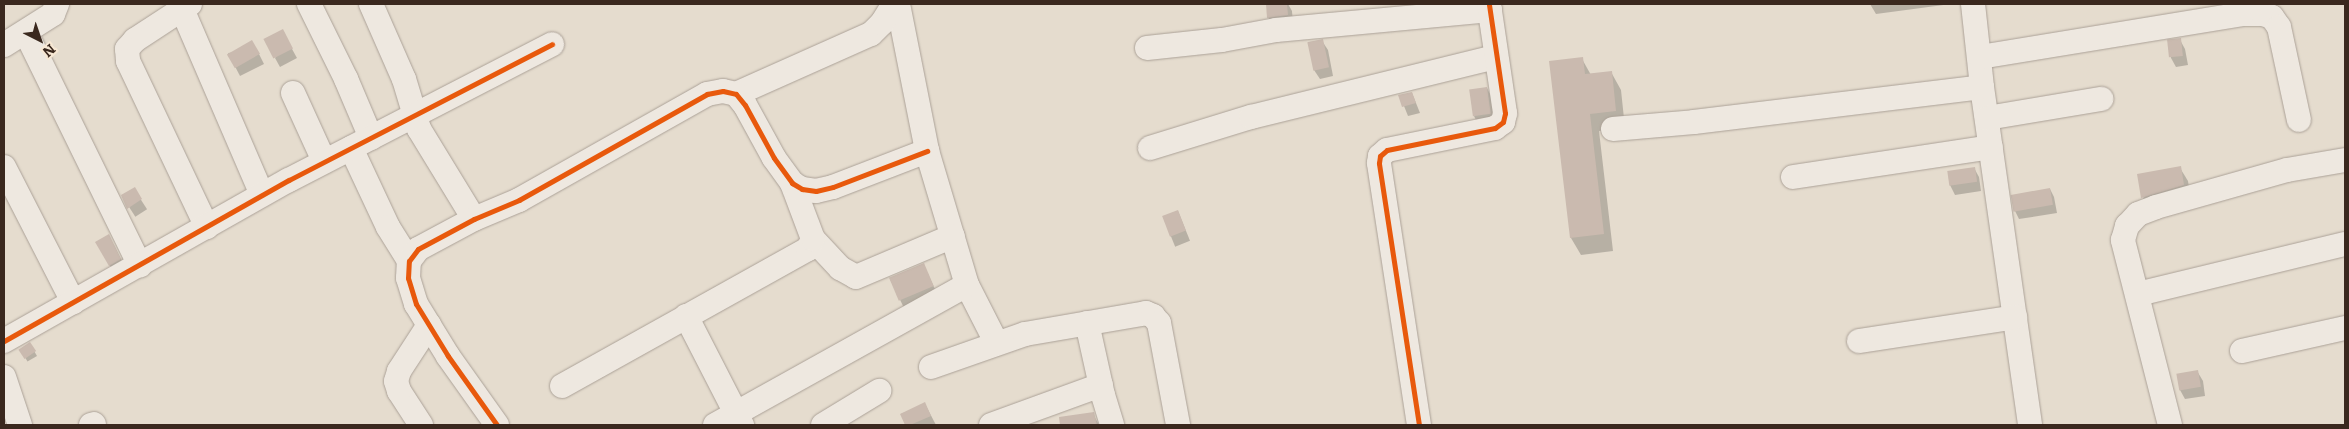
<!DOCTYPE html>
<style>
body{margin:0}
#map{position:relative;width:2349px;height:429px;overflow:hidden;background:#e5dcce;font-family:Literata,serif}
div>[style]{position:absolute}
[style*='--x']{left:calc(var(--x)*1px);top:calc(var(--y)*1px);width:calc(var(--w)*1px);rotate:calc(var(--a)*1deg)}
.shadow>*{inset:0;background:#0003;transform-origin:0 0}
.building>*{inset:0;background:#cabaaf;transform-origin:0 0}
.roads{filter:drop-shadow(0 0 1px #aba197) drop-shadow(0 0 1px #aba197)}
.minor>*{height:24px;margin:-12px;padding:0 12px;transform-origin:12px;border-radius:12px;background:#eee8e0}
.cycleway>*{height:5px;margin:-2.5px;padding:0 2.5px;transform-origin:2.5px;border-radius:2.5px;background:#e8590c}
span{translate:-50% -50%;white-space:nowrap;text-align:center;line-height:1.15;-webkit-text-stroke:4px #f7e8d4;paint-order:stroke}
.frame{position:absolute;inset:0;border:5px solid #3a281e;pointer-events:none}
.north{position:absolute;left:15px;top:15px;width:50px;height:50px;-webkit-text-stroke:4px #f7e8d4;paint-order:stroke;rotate:139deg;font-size:14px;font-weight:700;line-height:20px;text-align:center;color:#3a281e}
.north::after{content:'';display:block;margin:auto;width:18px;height:22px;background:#3a281e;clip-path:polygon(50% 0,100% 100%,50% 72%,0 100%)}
</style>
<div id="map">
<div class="shadow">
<i style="clip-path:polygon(1267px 4px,1288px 4px,1292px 11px,1293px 24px,1274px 27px,1268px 17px)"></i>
<i style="clip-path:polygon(1870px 4px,1951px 4px,1876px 14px)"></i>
<i style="clip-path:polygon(287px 40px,297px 58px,280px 67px,275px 58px)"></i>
<i style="clip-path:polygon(2180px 40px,2185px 49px,2188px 65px,2176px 67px,2171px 58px,2168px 42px)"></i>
<i style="clip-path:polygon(1322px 41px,1328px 50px,1333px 76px,1320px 79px,1314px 70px,1308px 42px)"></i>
<i style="clip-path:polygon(257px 50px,264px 64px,240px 76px,228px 53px)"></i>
<i style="clip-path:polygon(1582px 59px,1591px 75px,1611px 72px,1621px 90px,1625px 128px,1599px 131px,1613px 251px,1581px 255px,1571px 238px)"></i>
<i style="clip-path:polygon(1487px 88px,1492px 98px,1495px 123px,1479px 126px,1474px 116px)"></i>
<i style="clip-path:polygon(1412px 93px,1420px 113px,1408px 116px,1400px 96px)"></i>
<i style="clip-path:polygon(1974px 168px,1979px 177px,1981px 191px,1955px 195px,1950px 185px)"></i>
<i style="clip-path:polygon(2180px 168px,2188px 181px,2191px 199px,2150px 211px,2143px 198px)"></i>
<i style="left:134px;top:189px;width:24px;height:14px;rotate:57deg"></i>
<i style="clip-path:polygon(2050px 189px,2054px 197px,2057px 213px,2019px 219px,2015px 211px)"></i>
<i style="left:1178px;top:211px;width:32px;height:16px;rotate:68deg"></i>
<i style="clip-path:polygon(97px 242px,114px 245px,126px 269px,115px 275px)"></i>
<i style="clip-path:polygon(928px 274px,938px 296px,905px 310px,890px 279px)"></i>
<i style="left:30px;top:344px;width:14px;height:11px;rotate:60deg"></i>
<i style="clip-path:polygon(2197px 371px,2203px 381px,2205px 396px,2185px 399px,2180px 390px)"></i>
<i style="clip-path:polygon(925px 404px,936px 425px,906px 425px,901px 414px)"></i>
<i style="clip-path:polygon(1093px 414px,1099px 425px,1081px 425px,1080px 416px)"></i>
</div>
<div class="building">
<i style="clip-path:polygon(1266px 4px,1287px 4px,1288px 15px,1267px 18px)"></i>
<i style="left:283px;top:29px;width:22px;height:22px;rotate:63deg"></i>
<i style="left:2181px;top:38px;width:18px;height:14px;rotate:84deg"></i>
<i style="left:1323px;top:39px;width:29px;height:16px;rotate:78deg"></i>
<i style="left:252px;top:40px;width:16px;height:29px;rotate:60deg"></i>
<i style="clip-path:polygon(1583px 57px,1585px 74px,1612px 71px,1616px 111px,1590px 114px,1604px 234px,1570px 238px,1549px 61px)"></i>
<i style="left:1487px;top:87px;width:27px;height:18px;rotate:82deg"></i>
<i style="clip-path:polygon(1412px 92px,1416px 103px,1402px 107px,1398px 95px)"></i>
<i style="clip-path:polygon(2181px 166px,2184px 185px,2141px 198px,2137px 174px)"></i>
<i style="left:1975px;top:167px;width:15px;height:28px;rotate:82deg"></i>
<i style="clip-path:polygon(135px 187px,142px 199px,127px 209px,121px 195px)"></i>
<i style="left:2050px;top:188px;width:17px;height:40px;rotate:80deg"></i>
<i style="left:1178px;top:210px;width:22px;height:17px;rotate:69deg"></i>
<i style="clip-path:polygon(109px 234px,121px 259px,109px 266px,95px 242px)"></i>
<i style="left:924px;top:263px;width:25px;height:38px;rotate:67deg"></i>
<i style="left:30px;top:342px;width:11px;height:14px;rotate:56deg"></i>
<i style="left:2198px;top:370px;width:17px;height:22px;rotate:80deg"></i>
<i style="clip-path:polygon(925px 402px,931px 416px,910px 425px,905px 425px,900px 414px)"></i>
<i style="clip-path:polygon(1094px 412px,1097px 425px,1060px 425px,1059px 417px)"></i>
</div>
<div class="roads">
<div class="minor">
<i style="--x:190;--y:4;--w:66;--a:146.8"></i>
<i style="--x:135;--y:40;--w:12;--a:132"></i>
<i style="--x:127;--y:49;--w:12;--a:85"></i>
<i style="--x:128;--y:61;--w:184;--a:64.6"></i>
<i style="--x:309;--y:4;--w:84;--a:63.7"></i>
<i style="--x:346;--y:79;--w:64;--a:67"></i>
<i style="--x:371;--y:4;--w:82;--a:66.3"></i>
<i style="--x:404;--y:79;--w:52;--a:73.3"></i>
<i style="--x:419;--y:129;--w:105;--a:58.6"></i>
<i style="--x:898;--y:4;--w:150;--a:78.8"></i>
<i style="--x:927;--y:151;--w:140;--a:73.4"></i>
<i style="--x:967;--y:285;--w:64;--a:63"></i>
<i style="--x:1973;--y:4;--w:83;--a:83.8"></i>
<i style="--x:1982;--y:87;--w:341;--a:81.9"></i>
<i style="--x:182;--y:9;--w:202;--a:66.7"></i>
<i style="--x:26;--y:33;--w:259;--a:63.9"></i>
<i style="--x:4;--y:45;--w:58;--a:-32.3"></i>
<i style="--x:53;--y:14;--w:11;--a:-68"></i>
<i style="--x:1147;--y:48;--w:75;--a:-6.1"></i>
<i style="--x:1222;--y:40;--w:55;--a:-10.5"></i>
<i style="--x:1276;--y:30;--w:215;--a:-5.3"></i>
<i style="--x:1980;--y:57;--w:267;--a:-9.3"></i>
<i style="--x:2244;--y:14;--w:19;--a:0"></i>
<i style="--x:2263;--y:14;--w:9;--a:18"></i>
<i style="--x:2272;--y:17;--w:12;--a:55"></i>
<i style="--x:2279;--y:27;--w:95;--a:77.9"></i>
<i style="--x:293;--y:93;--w:75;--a:65.5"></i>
<i style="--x:736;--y:94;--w:148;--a:-24"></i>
<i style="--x:871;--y:34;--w:16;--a:-45"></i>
<i style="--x:882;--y:23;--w:22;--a:-58"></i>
<i style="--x:1987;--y:118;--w:116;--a:-9.5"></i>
<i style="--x:1613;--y:129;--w:81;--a:-4.9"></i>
<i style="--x:1694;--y:122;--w:290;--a:-6.9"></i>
<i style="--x:351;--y:148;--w:87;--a:64.9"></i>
<i style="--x:388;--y:227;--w:40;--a:58"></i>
<i style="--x:1150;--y:148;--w:106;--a:-17.1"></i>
<i style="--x:1251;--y:117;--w:252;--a:-13.8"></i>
<i style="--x:4;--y:167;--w:152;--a:62.9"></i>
<i style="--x:1793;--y:177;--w:200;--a:-8.6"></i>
<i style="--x:813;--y:239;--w:40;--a:47"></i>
<i style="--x:840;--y:268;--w:18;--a:29"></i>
<i style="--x:856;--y:277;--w:105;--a:-22.9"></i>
<i style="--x:2138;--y:294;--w:213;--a:-13.6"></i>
<i style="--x:686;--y:316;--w:123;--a:62.8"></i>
<i style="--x:1087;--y:323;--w:74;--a:77.5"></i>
<i style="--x:1103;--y:395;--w:31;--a:73"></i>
<i style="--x:4;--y:341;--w:327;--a:-29.5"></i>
<i style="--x:289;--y:180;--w:296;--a:-27.3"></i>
<i style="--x:1859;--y:341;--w:158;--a:-8.7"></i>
<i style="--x:2242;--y:351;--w:106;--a:-12.6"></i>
<i style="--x:931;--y:367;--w:100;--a:-19.3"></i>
<i style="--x:1025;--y:334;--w:123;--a:-9.8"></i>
<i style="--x:1146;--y:313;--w:8;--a:23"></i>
<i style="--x:1153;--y:316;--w:9;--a:49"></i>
<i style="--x:1159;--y:323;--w:104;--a:79.4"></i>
<i style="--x:4;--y:377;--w:51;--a:71.6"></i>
<i style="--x:562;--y:386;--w:282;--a:-29.1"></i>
<i style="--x:808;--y:249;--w:11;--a:-63"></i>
<i style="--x:813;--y:239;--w:60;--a:-110.6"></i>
<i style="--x:91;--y:425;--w:3;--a:-18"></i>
<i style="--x:421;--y:425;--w:40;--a:-122.9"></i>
<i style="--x:399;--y:391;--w:10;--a:-107"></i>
<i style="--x:396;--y:381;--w:10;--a:-73"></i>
<i style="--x:399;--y:371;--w:55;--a:-56.9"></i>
<i style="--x:497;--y:425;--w:85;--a:-125.4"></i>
<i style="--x:448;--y:356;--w:61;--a:-121.6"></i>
<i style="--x:416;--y:304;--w:27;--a:-107"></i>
<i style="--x:408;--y:278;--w:17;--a:-87"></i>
<i style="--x:409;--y:261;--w:15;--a:-53"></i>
<i style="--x:418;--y:249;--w:64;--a:-28.2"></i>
<i style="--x:474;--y:219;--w:49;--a:-22.9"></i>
<i style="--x:519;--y:200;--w:216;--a:-29.4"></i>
<i style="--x:707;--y:94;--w:16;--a:-11"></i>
<i style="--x:723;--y:91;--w:13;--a:13"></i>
<i style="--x:736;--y:94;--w:14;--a:51"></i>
<i style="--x:745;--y:105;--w:60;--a:61.3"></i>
<i style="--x:774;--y:158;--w:31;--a:54"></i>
<i style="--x:792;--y:183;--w:12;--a:31"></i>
<i style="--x:802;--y:189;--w:14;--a:8"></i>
<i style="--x:816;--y:191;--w:17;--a:-13"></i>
<i style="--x:833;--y:187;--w:101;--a:-21"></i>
<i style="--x:715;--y:425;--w:288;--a:-29.1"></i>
<i style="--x:823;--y:425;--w:66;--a:-31.3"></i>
<i style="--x:991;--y:425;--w:117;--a:-20"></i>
<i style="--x:1419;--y:425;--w:265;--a:-98.7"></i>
<i style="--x:1379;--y:163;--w:7;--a:-82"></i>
<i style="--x:1380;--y:156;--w:9;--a:-41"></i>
<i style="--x:1387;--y:150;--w:110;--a:-11.5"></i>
<i style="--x:1495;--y:128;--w:10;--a:-37"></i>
<i style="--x:1503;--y:122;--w:9;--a:-77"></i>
<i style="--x:1505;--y:113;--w:110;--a:-98.4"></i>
<i style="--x:2170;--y:425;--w:191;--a:-104.3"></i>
<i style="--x:2123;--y:240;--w:15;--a:-74"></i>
<i style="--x:2127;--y:226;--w:16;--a:-47"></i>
<i style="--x:2138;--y:214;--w:19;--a:-21"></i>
<i style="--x:2156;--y:207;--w:136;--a:-15.8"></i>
<i style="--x:2287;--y:170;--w:59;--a:-9.8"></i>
</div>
</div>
<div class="cycleway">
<i style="--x:4;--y:341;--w:327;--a:-29.5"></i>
<i style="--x:289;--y:180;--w:296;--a:-27.3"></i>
<i style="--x:497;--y:425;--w:85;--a:-125.4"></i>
<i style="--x:448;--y:356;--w:61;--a:-121.6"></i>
<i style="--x:416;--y:304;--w:27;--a:-107"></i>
<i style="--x:408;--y:278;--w:17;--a:-87"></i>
<i style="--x:409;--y:261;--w:15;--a:-53"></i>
<i style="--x:418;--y:249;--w:64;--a:-28.2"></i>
<i style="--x:474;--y:219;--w:49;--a:-22.9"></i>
<i style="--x:519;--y:200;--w:216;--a:-29.4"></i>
<i style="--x:707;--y:94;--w:16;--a:-11"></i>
<i style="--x:723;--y:91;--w:13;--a:13"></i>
<i style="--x:736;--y:94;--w:14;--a:51"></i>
<i style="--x:745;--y:105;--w:60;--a:61.3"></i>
<i style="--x:774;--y:158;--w:31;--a:54"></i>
<i style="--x:792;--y:183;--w:12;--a:31"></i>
<i style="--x:802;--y:189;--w:14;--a:8"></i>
<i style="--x:816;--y:191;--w:17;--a:-13"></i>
<i style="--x:833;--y:187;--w:101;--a:-21"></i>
<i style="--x:1419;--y:425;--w:265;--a:-98.7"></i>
<i style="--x:1379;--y:163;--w:7;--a:-82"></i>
<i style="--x:1380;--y:156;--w:9;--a:-41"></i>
<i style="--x:1387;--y:150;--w:110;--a:-11.5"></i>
<i style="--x:1495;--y:128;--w:10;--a:-37"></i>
<i style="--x:1503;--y:122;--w:9;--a:-77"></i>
<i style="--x:1505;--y:113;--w:110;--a:-98.4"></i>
</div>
<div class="frame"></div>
<div class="north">N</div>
</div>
